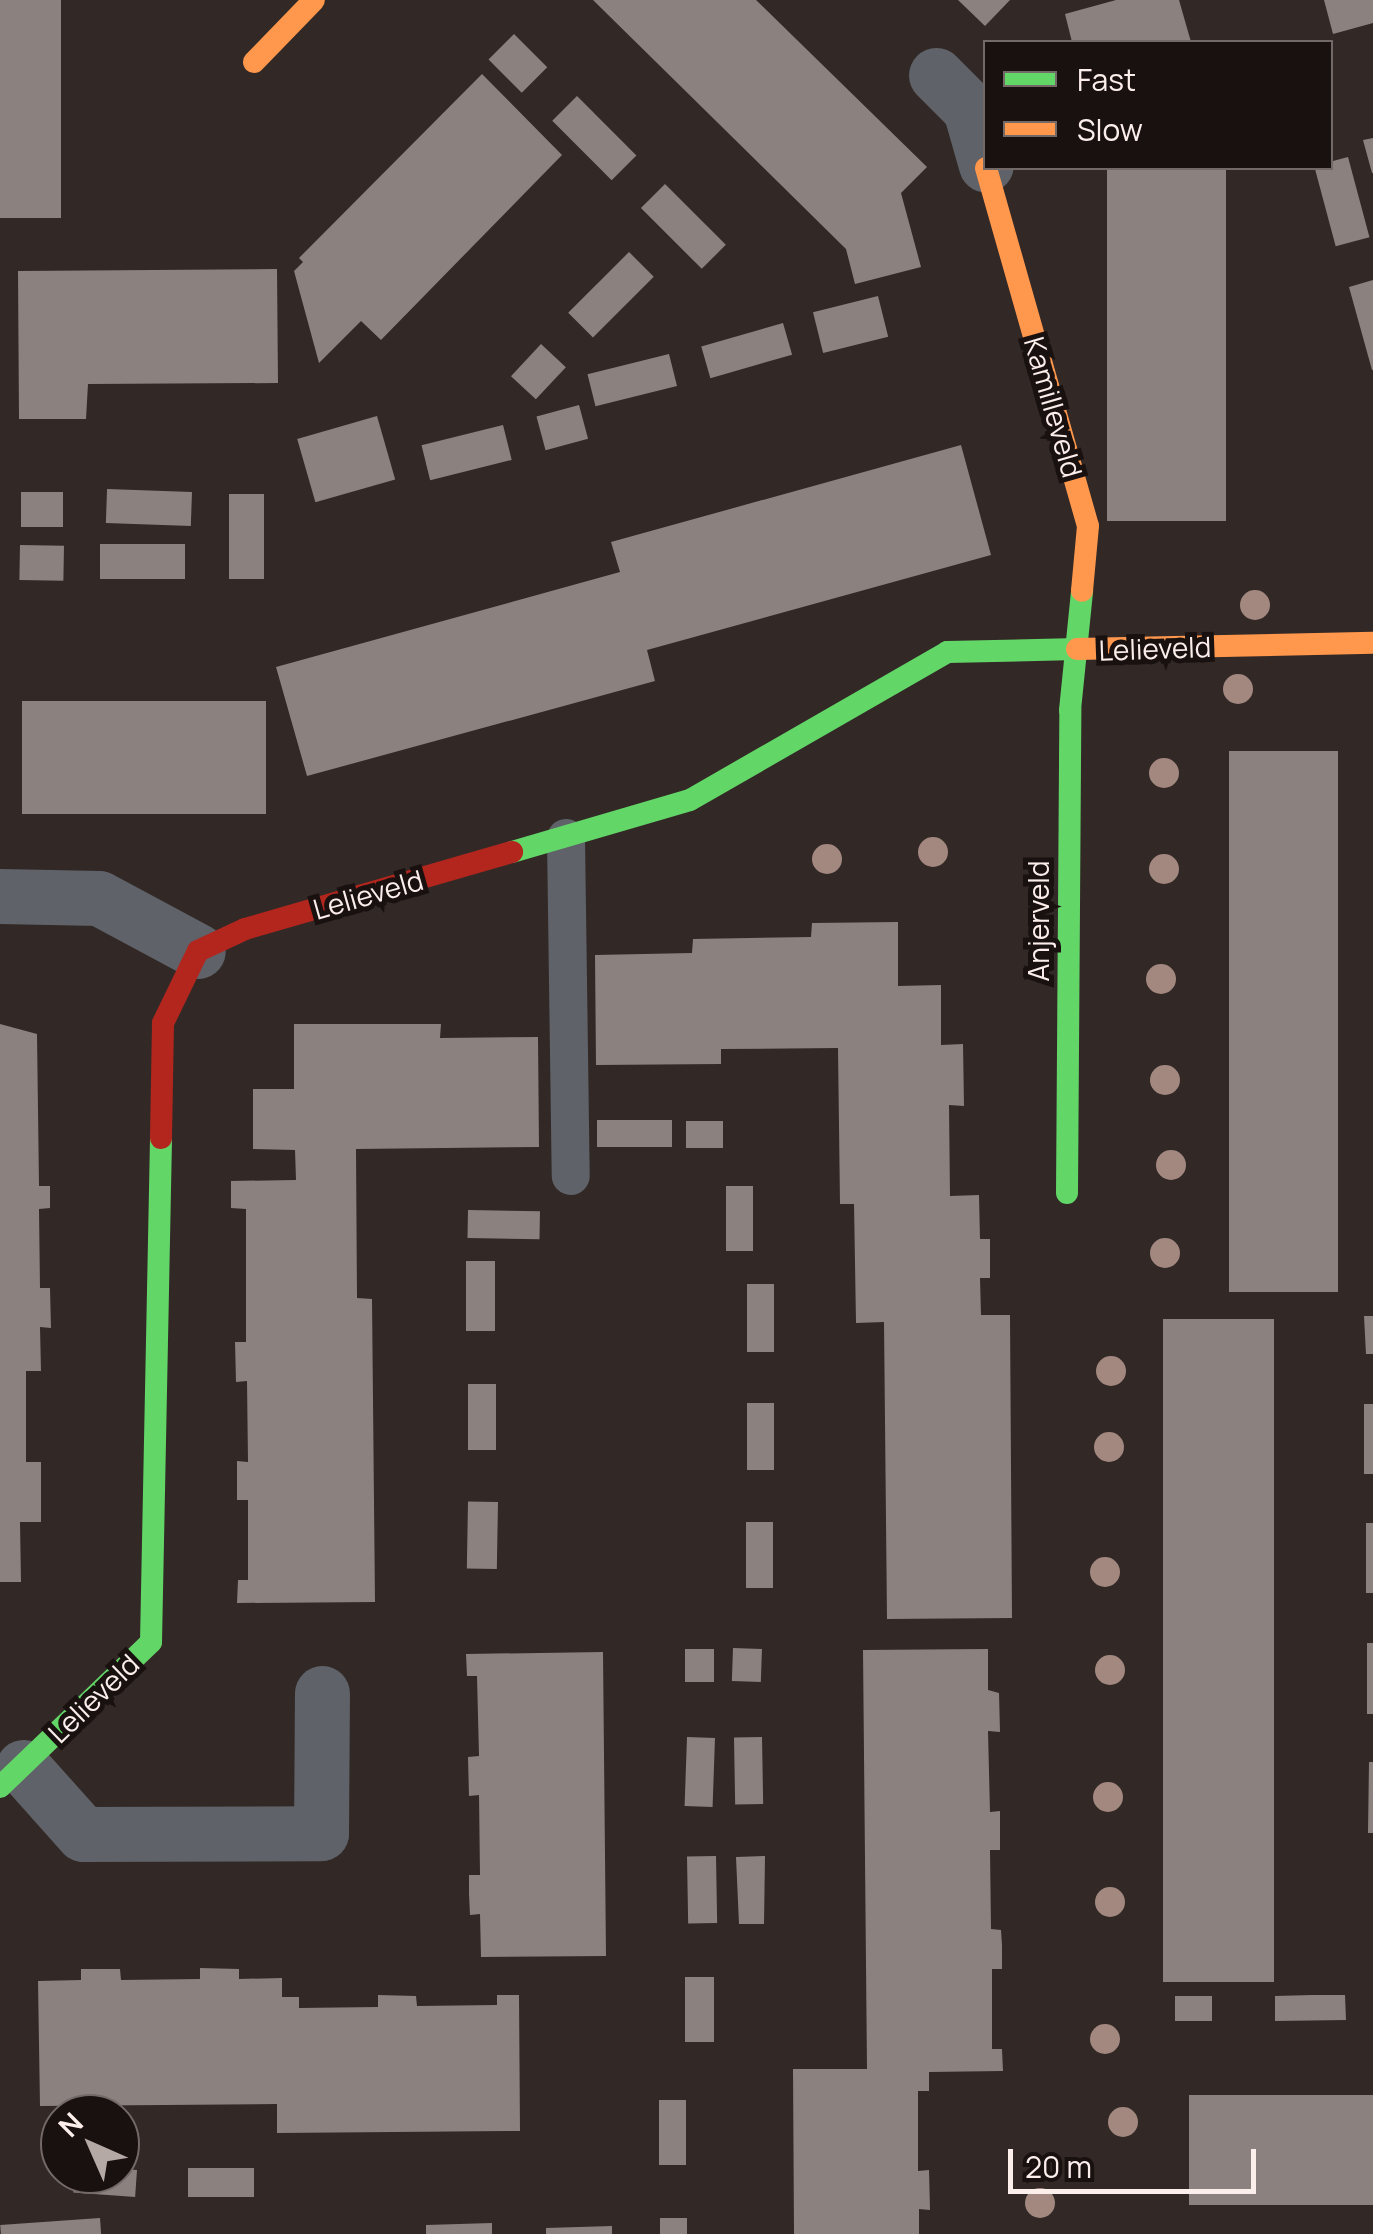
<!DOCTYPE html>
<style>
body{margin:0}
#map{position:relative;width:1373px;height:2234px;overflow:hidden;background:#322926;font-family:Manrope,sans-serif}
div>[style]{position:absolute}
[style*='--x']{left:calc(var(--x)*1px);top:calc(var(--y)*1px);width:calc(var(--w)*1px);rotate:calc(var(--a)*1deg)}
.building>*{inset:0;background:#8b827f;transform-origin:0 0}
.lane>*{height:38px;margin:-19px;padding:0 19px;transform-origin:19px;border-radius:19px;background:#5f6268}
.street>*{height:55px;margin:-27.5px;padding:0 27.5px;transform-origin:27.5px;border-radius:27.5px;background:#5f6268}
.fast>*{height:22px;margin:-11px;padding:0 11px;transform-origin:11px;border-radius:11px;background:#63d668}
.slow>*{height:22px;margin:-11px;padding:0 11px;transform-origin:11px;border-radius:11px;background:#ff974d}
.jam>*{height:22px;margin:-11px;padding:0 11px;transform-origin:11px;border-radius:11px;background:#b3261e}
.trees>*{width:30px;height:30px;margin:-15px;border-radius:50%;background:#a38880}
span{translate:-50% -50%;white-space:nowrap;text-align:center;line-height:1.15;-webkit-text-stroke:10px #19110f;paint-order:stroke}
.street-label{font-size:28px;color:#fbeeeb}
.legend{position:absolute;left:983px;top:40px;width:350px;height:130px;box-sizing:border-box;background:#19110f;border:2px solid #736967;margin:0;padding:12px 18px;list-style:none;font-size:30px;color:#fbeeeb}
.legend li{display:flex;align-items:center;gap:20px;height:50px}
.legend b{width:50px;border:2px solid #736967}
.north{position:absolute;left:40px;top:2094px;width:100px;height:100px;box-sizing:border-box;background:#19110f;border:2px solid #736967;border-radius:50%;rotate:315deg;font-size:28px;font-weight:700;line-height:40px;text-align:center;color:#fbeeeb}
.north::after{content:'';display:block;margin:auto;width:35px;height:45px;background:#b5a9a6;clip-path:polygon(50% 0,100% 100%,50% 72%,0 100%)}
.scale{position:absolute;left:1008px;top:2149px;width:248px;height:45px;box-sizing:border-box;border:5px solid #fbeeeb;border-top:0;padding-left:12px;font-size:30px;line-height:35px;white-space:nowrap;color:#fbeeeb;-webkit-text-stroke:8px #19110f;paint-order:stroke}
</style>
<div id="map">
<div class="building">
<i style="left:0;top:0;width:61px;height:218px"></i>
<i style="clip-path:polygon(593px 0,756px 0,927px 167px,901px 193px,921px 267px,855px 284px,846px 249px)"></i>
<i style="clip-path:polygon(958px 0,1010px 0,985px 26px)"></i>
<i style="clip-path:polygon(1116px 0,1179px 0,1191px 42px,1072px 42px,1065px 14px)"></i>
<i style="clip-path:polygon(1324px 0,1373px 0,1373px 23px,1333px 34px)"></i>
<i style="left:514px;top:34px;width:47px;height:36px;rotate:45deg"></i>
<i style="clip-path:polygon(482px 74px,562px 155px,381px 340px,361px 321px,319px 363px,294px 271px,303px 262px,299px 258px)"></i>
<i style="left:577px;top:96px;width:84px;height:35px;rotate:45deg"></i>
<i style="clip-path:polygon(1373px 138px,1373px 173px,1372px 173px,1363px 140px)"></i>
<i style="left:1348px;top:157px;width:83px;height:35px;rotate:75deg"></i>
<i style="left:1107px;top:168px;width:119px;height:353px"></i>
<i style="left:665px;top:184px;width:86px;height:34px;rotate:45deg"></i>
<i style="left:629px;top:252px;width:35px;height:86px;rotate:45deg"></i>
<i style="clip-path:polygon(277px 269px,278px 383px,88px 384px,86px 419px,19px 419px,18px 271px)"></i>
<i style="clip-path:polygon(1373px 280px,1373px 370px,1372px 370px,1349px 287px)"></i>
<i style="left:878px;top:296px;width:42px;height:67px;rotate:76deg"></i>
<i style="left:783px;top:323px;width:33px;height:85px;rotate:74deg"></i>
<i style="left:541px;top:344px;width:34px;height:44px;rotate:43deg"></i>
<i style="left:669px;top:354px;width:33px;height:84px;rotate:76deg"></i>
<i style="left:579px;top:405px;width:35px;height:44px;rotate:75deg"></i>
<i style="left:377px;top:416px;width:66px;height:83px;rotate:74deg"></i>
<i style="left:503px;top:425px;width:36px;height:84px;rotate:76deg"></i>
<i style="clip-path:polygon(961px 445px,991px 555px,647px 650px,655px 681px,307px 776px,276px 667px,620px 572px,611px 542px)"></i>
<i style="left:63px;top:492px;width:35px;height:42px;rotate:90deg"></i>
<i style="left:192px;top:492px;width:34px;height:85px;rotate:92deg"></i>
<i style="left:229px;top:494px;width:35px;height:85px"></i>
<i style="left:185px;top:544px;width:35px;height:85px;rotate:90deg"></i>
<i style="left:20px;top:545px;width:44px;height:35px;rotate:1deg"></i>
<i style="left:266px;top:701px;width:113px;height:244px;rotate:90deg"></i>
<i style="left:1229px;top:751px;width:109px;height:541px"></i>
<i style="clip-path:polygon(898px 922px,898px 986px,941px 985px,941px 1045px,963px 1044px,964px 1106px,949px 1105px,950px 1196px,979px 1195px,980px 1239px,990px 1239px,990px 1278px,980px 1278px,981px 1315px,1010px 1315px,1012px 1618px,887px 1619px,884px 1322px,856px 1323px,854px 1204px,840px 1204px,838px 1048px,721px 1049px,721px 1064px,596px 1065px,595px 955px,692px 953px,693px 939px,811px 937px,812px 923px)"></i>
<i style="clip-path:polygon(0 1024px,37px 1034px,39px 1186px,50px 1186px,50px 1208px,39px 1209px,40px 1288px,50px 1288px,51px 1328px,40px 1327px,41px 1371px,26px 1371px,26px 1462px,41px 1462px,41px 1522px,20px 1522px,21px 1582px,0 1582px)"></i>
<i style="clip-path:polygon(294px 1024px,441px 1024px,440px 1038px,538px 1037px,539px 1147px,356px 1149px,357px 1298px,372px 1299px,375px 1602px,237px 1603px,238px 1580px,248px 1580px,248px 1500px,237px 1500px,237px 1461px,248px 1462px,247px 1381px,236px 1382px,235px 1342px,246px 1342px,246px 1209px,231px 1208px,231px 1181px,296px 1180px,295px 1150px,253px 1149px,253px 1089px,294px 1089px)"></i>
<i style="left:672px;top:1120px;width:27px;height:75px;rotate:90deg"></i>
<i style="left:686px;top:1121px;width:37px;height:27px"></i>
<i style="left:726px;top:1186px;width:27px;height:65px"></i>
<i style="left:468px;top:1210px;width:72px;height:28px;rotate:1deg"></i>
<i style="left:466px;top:1261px;width:29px;height:70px"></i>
<i style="left:747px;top:1284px;width:27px;height:68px"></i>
<i style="clip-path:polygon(1364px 1316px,1373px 1316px,1373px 1354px,1366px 1354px)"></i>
<i style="left:1163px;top:1319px;width:111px;height:663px"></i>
<i style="left:468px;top:1384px;width:28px;height:66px"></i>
<i style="left:747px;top:1403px;width:27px;height:67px"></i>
<i style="left:1364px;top:1404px;width:9px;height:70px"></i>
<i style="left:498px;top:1502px;width:67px;height:30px;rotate:91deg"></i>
<i style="left:746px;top:1522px;width:27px;height:66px"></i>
<i style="left:1366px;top:1523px;width:7px;height:70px"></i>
<i style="left:1367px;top:1643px;width:6px;height:71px"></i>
<i style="left:733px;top:1648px;width:29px;height:33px;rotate:2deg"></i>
<i style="left:685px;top:1649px;width:29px;height:33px"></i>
<i style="clip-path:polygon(988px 1649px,988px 1690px,999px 1693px,1000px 1732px,988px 1731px,990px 1812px,1000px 1811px,1000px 1850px,990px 1850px,991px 1929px,1001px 1930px,1002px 1945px,1002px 1969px,992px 1969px,992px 2049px,1002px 2049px,1003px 2071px,929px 2072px,929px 2091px,918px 2091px,918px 2171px,929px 2170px,930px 2210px,919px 2209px,919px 2234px,794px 2234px,793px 2069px,867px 2069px,863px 1650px)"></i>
<i style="clip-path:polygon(603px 1652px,606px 1956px,481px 1957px,480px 1914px,470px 1915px,469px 1894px,469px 1875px,480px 1875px,479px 1795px,469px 1796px,468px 1757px,479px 1756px,477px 1676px,467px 1676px,466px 1654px)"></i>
<i style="left:687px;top:1737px;width:28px;height:69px;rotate:2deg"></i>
<i style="left:762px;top:1737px;width:67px;height:28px;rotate:89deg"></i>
<i style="clip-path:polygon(1369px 1762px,1373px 1762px,1373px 1833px,1368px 1833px)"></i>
<i style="left:716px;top:1856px;width:67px;height:29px;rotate:89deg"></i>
<i style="clip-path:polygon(765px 1856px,764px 1924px,739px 1924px,736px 1857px)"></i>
<i style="clip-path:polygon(200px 1968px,239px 1969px,239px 1979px,282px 1978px,282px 1997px,299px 1997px,299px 2008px,378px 2007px,378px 1995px,416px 1996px,417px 2006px,497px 2005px,497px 1995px,519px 1995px,520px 2131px,277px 2133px,277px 2104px,40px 2106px,38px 1981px,81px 1980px,81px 1969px,120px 1969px,121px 1980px,200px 1979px)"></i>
<i style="left:714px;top:1977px;width:65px;height:29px;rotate:90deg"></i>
<i style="clip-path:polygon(1312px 1995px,1345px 1995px,1346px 2020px,1275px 2021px,1275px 1996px)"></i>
<i style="left:1175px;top:1996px;width:37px;height:25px"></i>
<i style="left:1373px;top:2095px;width:110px;height:184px;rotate:90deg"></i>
<i style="left:659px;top:2100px;width:27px;height:65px"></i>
<i style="left:188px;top:2168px;width:66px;height:29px"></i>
<i style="left:137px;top:2170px;width:27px;height:62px;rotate:94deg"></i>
<i style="left:100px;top:2218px;width:16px;height:100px;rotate:86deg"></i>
<i style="left:687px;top:2218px;width:16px;height:27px;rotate:90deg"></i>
<i style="clip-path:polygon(492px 2223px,492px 2234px,426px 2234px,426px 2225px)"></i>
<i style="clip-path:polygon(612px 2226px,612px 2234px,546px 2234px,546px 2228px)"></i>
</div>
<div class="lane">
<i style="--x:566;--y:838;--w:338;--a:89.2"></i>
</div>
<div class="street">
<i style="--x:936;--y:75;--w:48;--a:45"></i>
<i style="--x:970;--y:109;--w:58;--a:74.1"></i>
<i style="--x:0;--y:896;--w:99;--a:1.2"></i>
<i style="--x:99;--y:898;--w:112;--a:28.2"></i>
<i style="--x:23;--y:1767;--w:90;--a:48.2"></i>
<i style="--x:83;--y:1834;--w:238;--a:-0.2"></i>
<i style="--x:321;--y:1833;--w:140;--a:-89.6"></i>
</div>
<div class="fast">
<i style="--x:512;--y:852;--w:185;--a:-16.3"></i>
<i style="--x:690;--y:800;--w:297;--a:-29.9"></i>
<i style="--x:947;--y:652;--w:130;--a:-1.3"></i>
<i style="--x:1067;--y:1193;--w:483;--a:-89.6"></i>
<i style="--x:1070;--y:710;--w:120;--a:-84.2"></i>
<i style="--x:0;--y:1787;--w:209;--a:-43.8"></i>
<i style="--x:151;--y:1642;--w:504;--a:-88.86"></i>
</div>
<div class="slow">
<i style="--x:254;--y:62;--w:86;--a:-45.9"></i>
<i style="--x:986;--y:168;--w:372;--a:74.1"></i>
<i style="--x:1088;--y:526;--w:65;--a:95.3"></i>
<i style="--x:1077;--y:649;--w:296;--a:-1.2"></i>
</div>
<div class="jam">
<i style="--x:161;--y:1138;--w:115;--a:-89"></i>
<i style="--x:163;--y:1023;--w:80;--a:-64.1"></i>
<i style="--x:198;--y:951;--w:52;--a:-25.1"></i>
<i style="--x:245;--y:929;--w:278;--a:-16.1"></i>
</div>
<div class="trees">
<i style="left:1255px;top:605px"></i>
<i style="left:1238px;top:689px"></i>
<i style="left:1164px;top:773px"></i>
<i style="left:933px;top:852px"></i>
<i style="left:827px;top:859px"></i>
<i style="left:1164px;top:869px"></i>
<i style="left:1161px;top:979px"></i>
<i style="left:1165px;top:1080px"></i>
<i style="left:1171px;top:1165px"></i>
<i style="left:1165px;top:1253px"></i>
<i style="left:1111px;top:1371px"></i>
<i style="left:1109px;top:1447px"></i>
<i style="left:1105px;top:1572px"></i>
<i style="left:1110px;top:1670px"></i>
<i style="left:1108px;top:1797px"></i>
<i style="left:1110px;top:1902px"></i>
<i style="left:1105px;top:2039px"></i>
<i style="left:1123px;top:2122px"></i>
<i style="left:1040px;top:2203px"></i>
</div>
<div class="street-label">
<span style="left:1054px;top:407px;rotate:74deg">Kamilleveld</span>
<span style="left:1155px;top:648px;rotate:-2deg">Lelieveld</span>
<span style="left:368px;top:894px;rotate:-16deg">Lelieveld</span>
<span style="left:1038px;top:921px;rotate:-90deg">Anjerveld</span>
<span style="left:93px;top:1698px;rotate:-44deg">Lelieveld</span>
</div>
<ul class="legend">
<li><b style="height:12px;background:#63d668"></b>Fast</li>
<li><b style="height:12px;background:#ff974d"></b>Slow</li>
</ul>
<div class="north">N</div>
<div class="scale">20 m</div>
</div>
